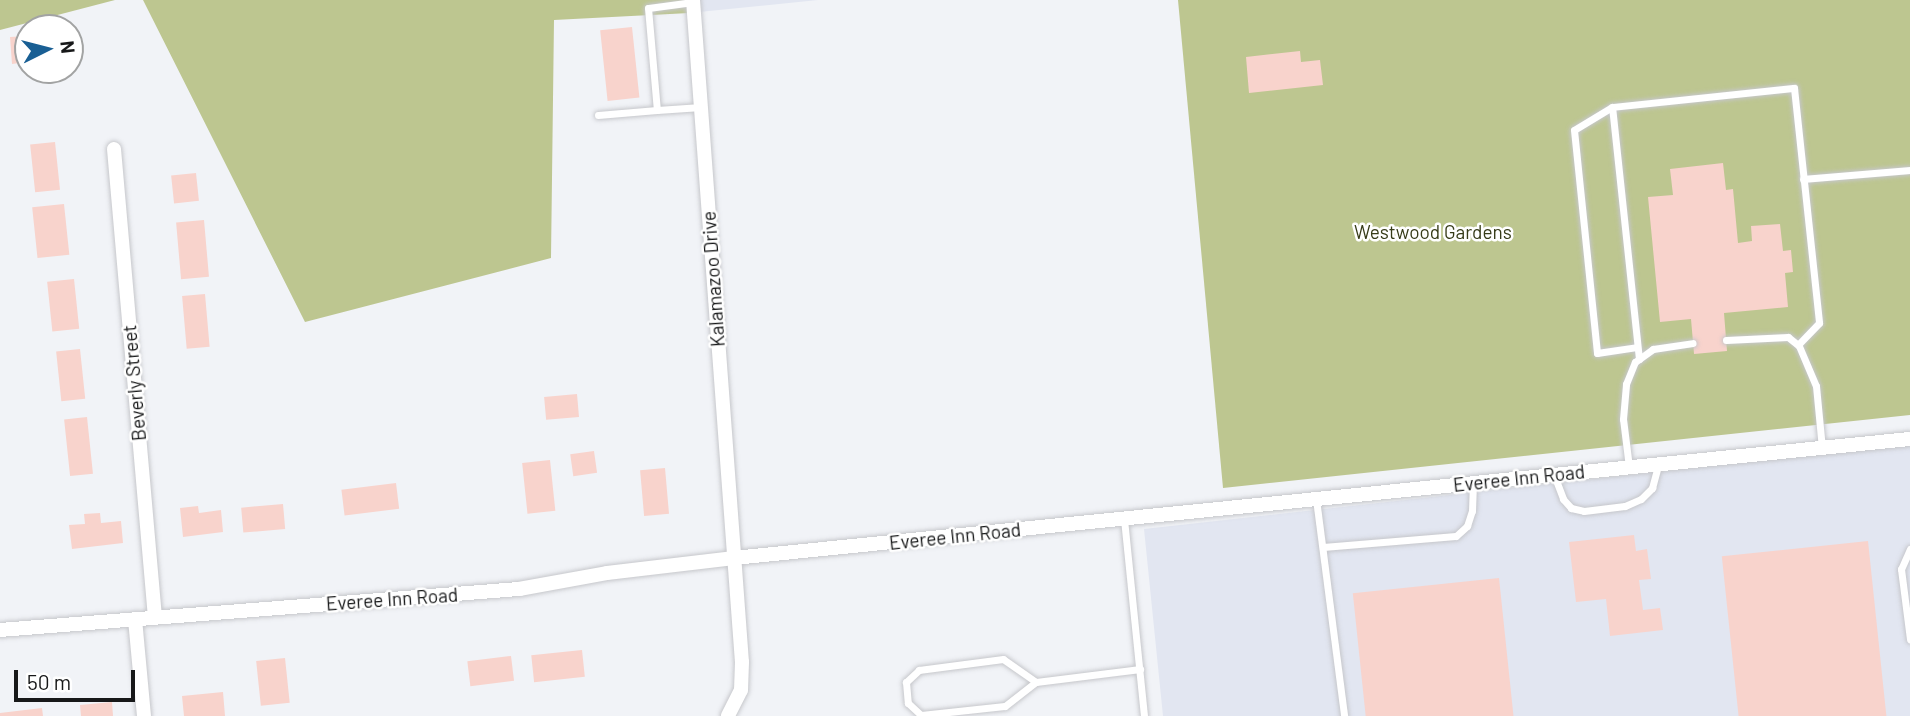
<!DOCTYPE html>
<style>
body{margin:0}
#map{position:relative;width:1910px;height:716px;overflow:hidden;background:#f1f3f7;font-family:Barlow,sans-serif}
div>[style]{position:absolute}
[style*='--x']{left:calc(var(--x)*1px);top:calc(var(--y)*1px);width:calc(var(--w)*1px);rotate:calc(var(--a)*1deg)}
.built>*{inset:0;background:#e2e6f1}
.green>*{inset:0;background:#bdc690}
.building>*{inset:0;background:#f8d3cc;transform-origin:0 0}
.roads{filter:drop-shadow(0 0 2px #c6c7cb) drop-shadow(0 0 2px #c6c7cb)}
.lane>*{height:7px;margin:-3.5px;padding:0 3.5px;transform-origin:3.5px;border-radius:3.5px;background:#fff}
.street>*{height:14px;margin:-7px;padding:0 7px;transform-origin:7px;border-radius:7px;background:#fff}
span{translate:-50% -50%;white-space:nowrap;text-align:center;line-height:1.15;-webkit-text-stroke:5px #fff;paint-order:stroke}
.park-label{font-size:19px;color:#363b18}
.street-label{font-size:19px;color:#171819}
.north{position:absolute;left:14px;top:14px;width:70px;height:70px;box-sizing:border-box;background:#fff;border:2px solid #a2a3a3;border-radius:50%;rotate:84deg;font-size:19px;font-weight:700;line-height:28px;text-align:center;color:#171819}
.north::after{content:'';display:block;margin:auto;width:24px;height:32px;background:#195f94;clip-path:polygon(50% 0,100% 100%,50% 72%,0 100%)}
.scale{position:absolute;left:14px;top:670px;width:121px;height:32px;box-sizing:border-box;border:4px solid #171819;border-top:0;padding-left:9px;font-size:21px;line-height:24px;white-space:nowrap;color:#171819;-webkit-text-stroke:5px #fff;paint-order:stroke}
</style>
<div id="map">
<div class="built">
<i style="clip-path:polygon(689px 0,818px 0,689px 13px)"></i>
<i style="clip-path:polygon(1910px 444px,1910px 716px,1163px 716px,1144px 529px)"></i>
</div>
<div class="green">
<i style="clip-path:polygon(0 0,115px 0,0 30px)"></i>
<i style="clip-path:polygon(143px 0,689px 0,689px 13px,554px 20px,551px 258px,305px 322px)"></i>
<i style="clip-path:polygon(1178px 0,1910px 0,1910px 415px,1223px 488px)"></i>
</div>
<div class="building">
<i style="left:632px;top:27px;width:71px;height:32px;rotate:84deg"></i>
<i style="clip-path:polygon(28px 36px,28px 62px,12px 64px,10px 37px)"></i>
<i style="clip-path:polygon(1300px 51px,1301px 62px,1320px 60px,1323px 85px,1249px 93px,1246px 57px)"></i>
<i style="left:55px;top:142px;width:48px;height:25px;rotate:84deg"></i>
<i style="clip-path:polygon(1723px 163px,1726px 190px,1733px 189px,1738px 243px,1752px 241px,1751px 226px,1780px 224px,1783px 251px,1791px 250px,1793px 272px,1785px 273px,1788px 307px,1724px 313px,1727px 351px,1694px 354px,1691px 319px,1660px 322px,1648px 197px,1673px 195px,1670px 169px)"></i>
<i style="left:196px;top:173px;width:28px;height:25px;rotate:84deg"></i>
<i style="left:64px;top:204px;width:51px;height:32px;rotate:84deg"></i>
<i style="left:204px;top:220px;width:57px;height:28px;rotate:85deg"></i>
<i style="left:74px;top:279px;width:50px;height:27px;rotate:84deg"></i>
<i style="left:205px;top:294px;width:53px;height:23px;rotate:85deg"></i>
<i style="left:80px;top:349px;width:50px;height:24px;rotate:84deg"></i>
<i style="left:577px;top:394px;width:23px;height:33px;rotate:85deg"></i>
<i style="left:87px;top:417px;width:57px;height:23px;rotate:84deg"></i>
<i style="left:594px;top:451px;width:22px;height:24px;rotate:82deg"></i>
<i style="left:550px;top:460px;width:51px;height:28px;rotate:84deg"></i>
<i style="left:665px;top:468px;width:46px;height:25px;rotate:85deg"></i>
<i style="left:396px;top:483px;width:26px;height:55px;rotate:83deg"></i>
<i style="left:283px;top:504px;width:25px;height:42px;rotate:85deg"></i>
<i style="clip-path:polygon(198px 506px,199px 513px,221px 510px,223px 532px,183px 537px,180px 508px)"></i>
<i style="clip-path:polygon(100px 513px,101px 523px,121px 521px,123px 543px,72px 549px,69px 525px,85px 524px,84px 514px)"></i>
<i style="clip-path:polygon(1634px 535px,1636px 551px,1647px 549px,1651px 579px,1639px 580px,1643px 610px,1660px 608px,1663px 630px,1610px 636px,1606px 599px,1576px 602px,1569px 542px)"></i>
<i style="left:1868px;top:541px;width:176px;height:147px;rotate:84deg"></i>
<i style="left:1499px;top:578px;width:139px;height:147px;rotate:84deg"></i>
<i style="left:582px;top:650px;width:27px;height:51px;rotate:84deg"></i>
<i style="left:511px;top:656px;width:25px;height:44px;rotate:83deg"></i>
<i style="left:285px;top:658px;width:45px;height:29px;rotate:84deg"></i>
<i style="clip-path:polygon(223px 692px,225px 716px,184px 716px,182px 696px)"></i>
<i style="clip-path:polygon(112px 702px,113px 716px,81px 716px,80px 705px)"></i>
<i style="clip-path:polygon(42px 708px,43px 716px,0 716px,0 713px)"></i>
</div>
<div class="roads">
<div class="lane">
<i style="--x:693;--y:2;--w:45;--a:172.4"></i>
<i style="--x:648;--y:8;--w:102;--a:85"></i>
<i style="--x:657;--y:110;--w:44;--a:-3.9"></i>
<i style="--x:1612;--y:107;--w:44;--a:148.8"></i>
<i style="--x:1574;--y:130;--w:224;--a:84.1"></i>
<i style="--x:1597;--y:353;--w:40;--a:-8.5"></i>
<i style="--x:598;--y:115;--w:59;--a:-4.8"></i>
<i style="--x:1803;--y:179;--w:107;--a:-4.8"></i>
<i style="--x:1726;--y:340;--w:62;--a:-2.8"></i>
<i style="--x:1788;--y:337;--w:14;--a:39"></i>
<i style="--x:1799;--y:346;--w:43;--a:67"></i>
<i style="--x:1816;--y:386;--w:62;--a:84.5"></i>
<i style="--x:1639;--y:359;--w:253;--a:-96.1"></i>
<i style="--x:1612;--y:107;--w:183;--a:-6"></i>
<i style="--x:1794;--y:88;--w:236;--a:83.9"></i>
<i style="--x:1819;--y:323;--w:30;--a:134"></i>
<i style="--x:1629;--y:467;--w:48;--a:-97.1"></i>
<i style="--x:1623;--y:419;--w:35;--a:-85"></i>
<i style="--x:1626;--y:384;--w:24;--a:-68"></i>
<i style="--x:1635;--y:362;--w:22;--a:-36"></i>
<i style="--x:1653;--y:349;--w:40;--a:-8.5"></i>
<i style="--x:1554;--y:475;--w:26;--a:69"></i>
<i style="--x:1563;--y:499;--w:12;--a:48"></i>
<i style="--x:1571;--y:508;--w:13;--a:13"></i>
<i style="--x:1584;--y:511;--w:41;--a:-7"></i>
<i style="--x:1625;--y:506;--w:17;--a:-24"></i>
<i style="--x:1641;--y:499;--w:16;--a:-45"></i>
<i style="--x:1652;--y:488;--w:24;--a:-75"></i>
<i style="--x:1316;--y:499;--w:219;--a:82.6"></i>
<i style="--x:1124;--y:519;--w:198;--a:84.2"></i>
<i style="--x:1323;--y:547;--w:133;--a:-4.7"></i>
<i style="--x:1456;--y:536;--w:15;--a:-42"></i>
<i style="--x:1467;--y:526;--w:16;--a:-72"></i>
<i style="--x:1472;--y:511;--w:28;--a:-88"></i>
<i style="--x:1910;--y:549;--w:22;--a:114"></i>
<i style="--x:1901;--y:569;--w:71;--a:82.7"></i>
<i style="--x:1036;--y:682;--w:40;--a:-145.1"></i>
<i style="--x:1003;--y:659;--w:85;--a:172.5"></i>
<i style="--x:919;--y:670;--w:18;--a:137"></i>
<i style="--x:906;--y:682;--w:21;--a:85"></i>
<i style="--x:908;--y:703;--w:18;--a:43"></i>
<i style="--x:921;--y:715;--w:84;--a:-6.1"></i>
<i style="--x:1005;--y:706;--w:39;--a:-38"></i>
<i style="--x:1036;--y:682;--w:105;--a:-7.1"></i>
</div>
<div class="street">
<i style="--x:693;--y:0;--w:664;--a:85.77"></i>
<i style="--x:742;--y:662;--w:28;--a:92"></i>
<i style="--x:741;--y:690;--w:29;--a:117"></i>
<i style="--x:114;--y:149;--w:470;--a:85"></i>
<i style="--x:135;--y:619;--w:97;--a:84.7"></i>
<i style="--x:0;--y:630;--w:521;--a:-4.52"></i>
<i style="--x:519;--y:589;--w:89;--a:-10.3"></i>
<i style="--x:607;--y:573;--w:128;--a:-6.7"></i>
<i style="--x:734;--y:558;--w:1182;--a:-5.78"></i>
</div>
</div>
<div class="park-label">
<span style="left:1433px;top:232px">Westwood Gardens</span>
</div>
<div class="street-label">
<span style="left:713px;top:279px;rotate:-94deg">Kalamazoo Drive</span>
<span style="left:134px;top:383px;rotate:-95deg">Beverly Street</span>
<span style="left:1519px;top:478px;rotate:-6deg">Everee Inn Road</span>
<span style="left:955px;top:536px;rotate:-6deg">Everee Inn Road</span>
<span style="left:392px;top:599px;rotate:-4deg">Everee Inn Road</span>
</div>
<div class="north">N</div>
<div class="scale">50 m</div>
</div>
